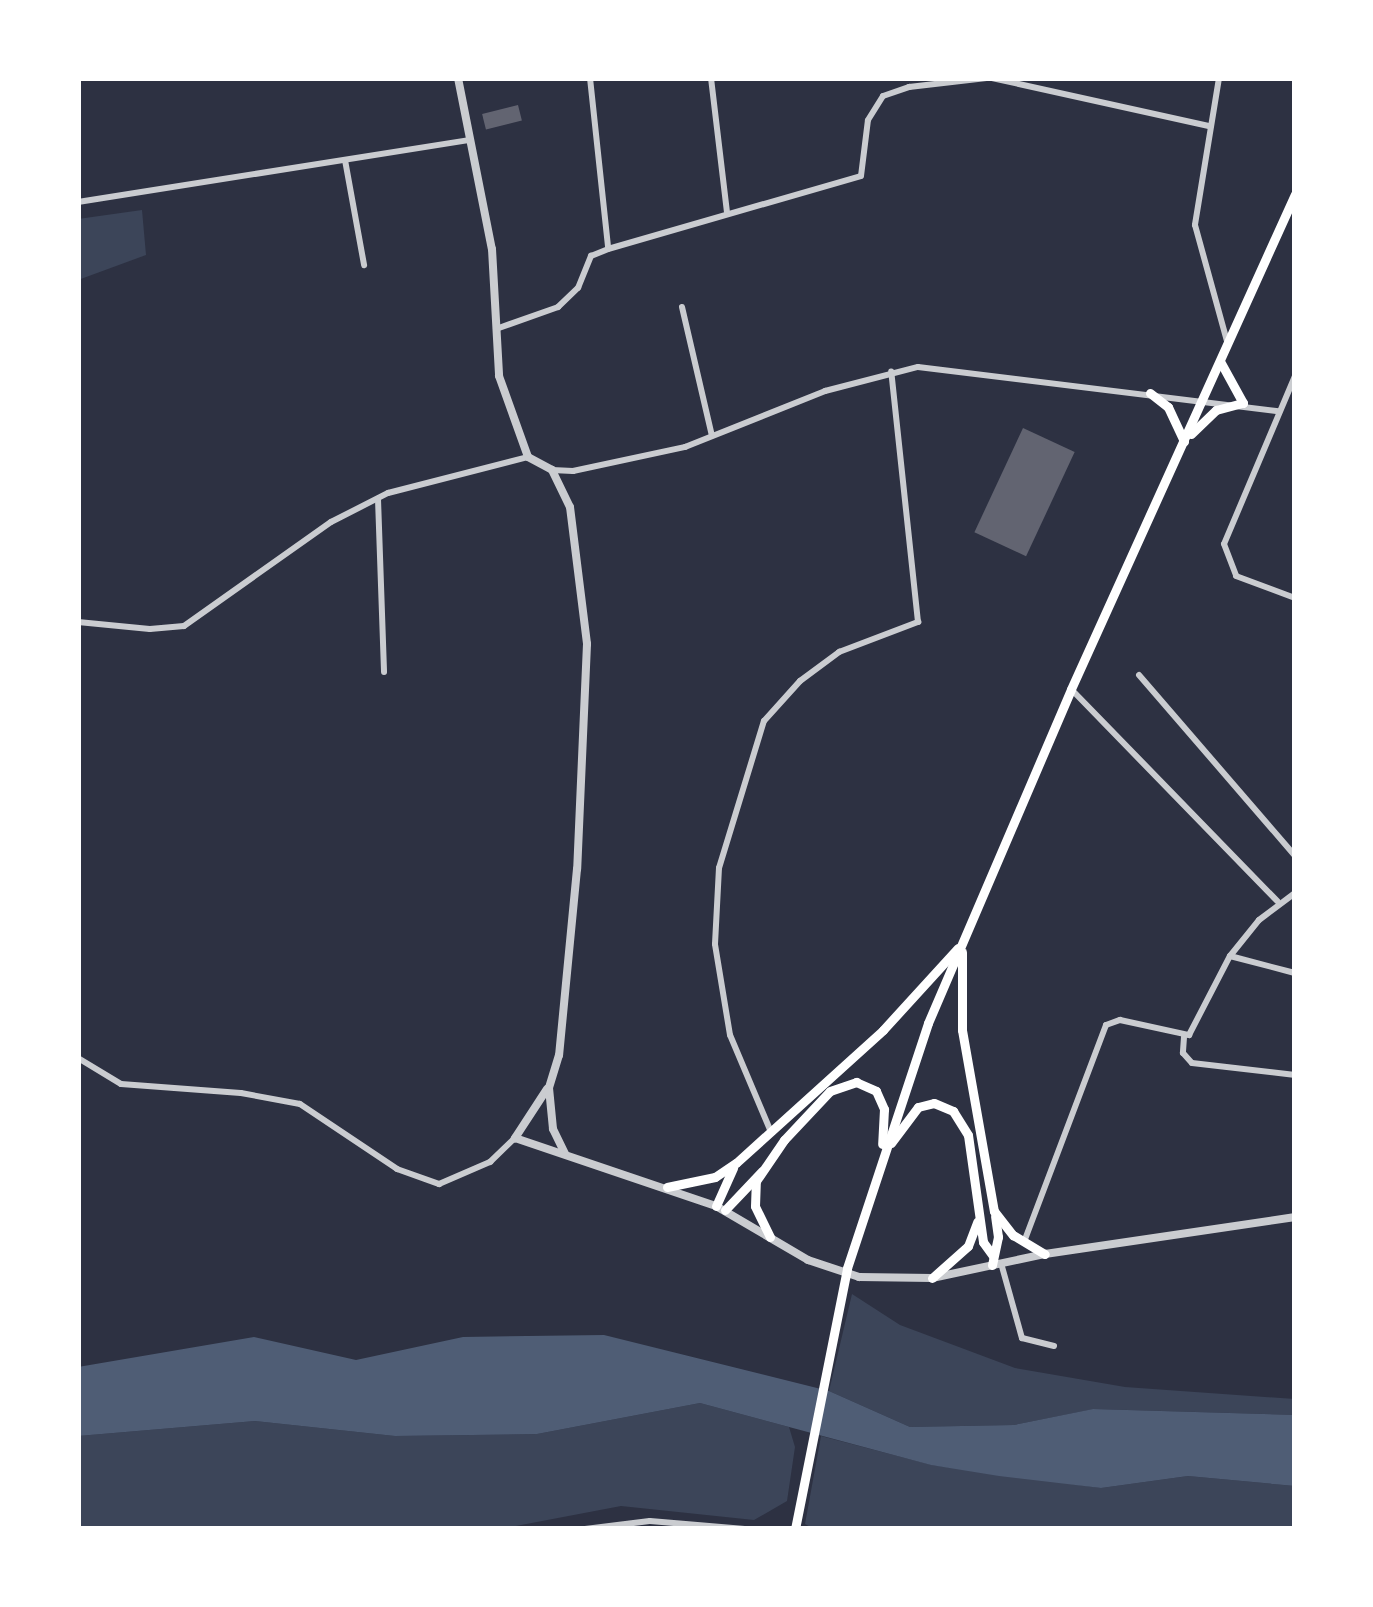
<!DOCTYPE html>
<style>
body{margin:0}
#map{position:relative;width:1373px;height:1607px;overflow:hidden;background:#2d3142;font-family:Lato,sans-serif}
div>[style]{position:absolute}
[style*='--x']{left:calc(var(--x)*1px);top:calc(var(--y)*1px);width:calc(var(--w)*1px);rotate:calc(var(--a)*1deg)}
.green>*{inset:0;background:#3c4559}
.water>*{inset:0;background:#4f5d75}
.building>*{inset:0;background:#626471;transform-origin:0 0}
.minor>*{height:6px;margin:-3px;padding:0 3px;transform-origin:3px;border-radius:3px;background:#caccd0}
.tertiary>*{height:8px;margin:-4px;padding:0 4px;transform-origin:4px;border-radius:4px;background:#caccd0}
.primary>*{height:9px;margin:-4.5px;padding:0 4.5px;transform-origin:4.5px;border-radius:4.5px;background:#fff}
span{translate:-50% -50%;white-space:nowrap;text-align:center;line-height:1.15;-webkit-text-stroke:9px #fff;paint-order:stroke}
.frame{position:absolute;inset:0;border:81px solid #fff;pointer-events:none}
</style>
<div id="map">
<div class="green">
<i style="clip-path:polygon(142px 210px,146px 255px,78px 280px,78px 219px)"></i>
<i style="clip-path:polygon(852px 1294px,900px 1325px,1015px 1368px,1125px 1387px,1295px 1399px,1295px 1415px,1094px 1409px,1014px 1425px,910px 1427px,829px 1391px)"></i>
<i style="clip-path:polygon(700px 1403px,789px 1427px,795px 1447px,787px 1501px,754px 1520px,621px 1506px,500px 1529px,78px 1529px,78px 1436px,255px 1421px,395px 1436px,537px 1434px)"></i>
<i style="clip-path:polygon(821px 1436px,932px 1465px,1101px 1488px,1188px 1476px,1295px 1486px,1295px 1529px,814px 1529px,805px 1524px)"></i>
</div>
<div class="water">
<i style="clip-path:polygon(604px 1335px,829px 1391px,910px 1427px,1014px 1425px,1093px 1409px,1295px 1415px,1295px 1486px,1188px 1476px,1101px 1488px,999px 1476px,931px 1465px,700px 1403px,537px 1434px,395px 1436px,255px 1421px,78px 1436px,78px 1367px,254px 1337px,356px 1360px,463px 1337px)"></i>
</div>
<div class="building">
<i style="left:518px;top:105px;width:16px;height:37px;rotate:76deg"></i>
<i style="left:1023px;top:428px;width:57px;height:115px;rotate:25deg"></i>
</div>
<div class="minor">
<i style="--x:590;--y:78;--w:170;--a:83.9"></i>
<i style="--x:711;--y:78;--w:136;--a:83.2"></i>
<i style="--x:992;--y:78;--w:222;--a:12.5"></i>
<i style="--x:1219;--y:78;--w:149;--a:99.3"></i>
<i style="--x:1195;--y:225;--w:120;--a:74.6"></i>
<i style="--x:345;--y:160;--w:107;--a:79.7"></i>
<i style="--x:78;--y:202;--w:397;--a:-9"></i>
<i style="--x:682;--y:307;--w:132;--a:76.9"></i>
<i style="--x:496;--y:329;--w:66;--a:-19.5"></i>
<i style="--x:558;--y:307;--w:28;--a:-44"></i>
<i style="--x:578;--y:288;--w:35;--a:-68"></i>
<i style="--x:591;--y:256;--w:18;--a:-22"></i>
<i style="--x:608;--y:249;--w:263;--a:-16.1"></i>
<i style="--x:861;--y:176;--w:56;--a:-82.9"></i>
<i style="--x:868;--y:120;--w:28;--a:-58"></i>
<i style="--x:883;--y:96;--w:28;--a:-19"></i>
<i style="--x:909;--y:87;--w:78;--a:-6.7"></i>
<i style="--x:1295;--y:376;--w:182;--a:112.9"></i>
<i style="--x:1224;--y:544;--w:34;--a:69"></i>
<i style="--x:1236;--y:576;--w:63;--a:20.4"></i>
<i style="--x:552;--y:470;--w:21;--a:3"></i>
<i style="--x:573;--y:471;--w:115;--a:-12.1"></i>
<i style="--x:685;--y:447;--w:151;--a:-21.8"></i>
<i style="--x:825;--y:391;--w:96;--a:-14.5"></i>
<i style="--x:918;--y:367;--w:363;--a:7"></i>
<i style="--x:378;--y:499;--w:173;--a:88"></i>
<i style="--x:78;--y:622;--w:72;--a:5.6"></i>
<i style="--x:150;--y:629;--w:34;--a:-5"></i>
<i style="--x:184;--y:626;--w:180;--a:-35.3"></i>
<i style="--x:331;--y:522;--w:64;--a:-27"></i>
<i style="--x:388;--y:493;--w:145;--a:-14.4"></i>
<i style="--x:1139;--y:675;--w:239;--a:49.2"></i>
<i style="--x:1071;--y:689;--w:296;--a:45.8"></i>
<i style="--x:1230;--y:956;--w:67;--a:14.7"></i>
<i style="--x:1184;--y:1037;--w:16;--a:94"></i>
<i style="--x:1183;--y:1053;--w:13;--a:48"></i>
<i style="--x:1192;--y:1063;--w:104;--a:6.6"></i>
<i style="--x:78;--y:1058;--w:50;--a:31.2"></i>
<i style="--x:121;--y:1084;--w:120;--a:4.3"></i>
<i style="--x:241;--y:1093;--w:60;--a:10.6"></i>
<i style="--x:300;--y:1104;--w:117;--a:33.8"></i>
<i style="--x:397;--y:1169;--w:45;--a:19.7"></i>
<i style="--x:439;--y:1184;--w:56;--a:-23.3"></i>
<i style="--x:490;--y:1162;--w:35;--a:-44"></i>
<i style="--x:771;--y:1132;--w:105;--a:-112.9"></i>
<i style="--x:730;--y:1035;--w:92;--a:-99.4"></i>
<i style="--x:715;--y:944;--w:76;--a:-87"></i>
<i style="--x:719;--y:868;--w:154;--a:-73"></i>
<i style="--x:764;--y:721;--w:54;--a:-48"></i>
<i style="--x:800;--y:681;--w:49;--a:-36.6"></i>
<i style="--x:839;--y:652;--w:85;--a:-20.8"></i>
<i style="--x:918;--y:622;--w:252;--a:-96.1"></i>
<i style="--x:1024;--y:1242;--w:232;--a:-69.3"></i>
<i style="--x:1106;--y:1025;--w:15;--a:-20"></i>
<i style="--x:1120;--y:1020;--w:71;--a:12.3"></i>
<i style="--x:1189;--y:1035;--w:89;--a:-62.6"></i>
<i style="--x:1230;--y:956;--w:46;--a:-51.1"></i>
<i style="--x:1259;--y:920;--w:45;--a:-36.9"></i>
<i style="--x:1001;--y:1263;--w:78;--a:74.4"></i>
<i style="--x:1022;--y:1338;--w:33;--a:14"></i>
<i style="--x:585;--y:1529;--w:65;--a:-7"></i>
<i style="--x:650;--y:1521;--w:95;--a:4.8"></i>
</div>
<div class="tertiary">
<i style="--x:458;--y:78;--w:174;--a:78.8"></i>
<i style="--x:492;--y:249;--w:127;--a:86.8"></i>
<i style="--x:499;--y:376;--w:86;--a:70.3"></i>
<i style="--x:528;--y:457;--w:27;--a:28"></i>
<i style="--x:552;--y:470;--w:41;--a:64.1"></i>
<i style="--x:570;--y:507;--w:138;--a:82.9"></i>
<i style="--x:587;--y:644;--w:225;--a:92.5"></i>
<i style="--x:577;--y:869;--w:187;--a:95.5"></i>
<i style="--x:559;--y:1055;--w:34;--a:107"></i>
<i style="--x:549;--y:1088;--w:41;--a:84.4"></i>
<i style="--x:553;--y:1129;--w:28;--a:64"></i>
<i style="--x:547;--y:1089;--w:59;--a:123.1"></i>
<i style="--x:515;--y:1138;--w:212;--a:18.7"></i>
<i style="--x:716;--y:1206;--w:107;--a:30.4"></i>
<i style="--x:808;--y:1260;--w:54;--a:18.4"></i>
<i style="--x:859;--y:1277;--w:73;--a:0.8"></i>
<i style="--x:932;--y:1278;--w:116;--a:-12"></i>
<i style="--x:1045;--y:1254;--w:253;--a:-8.4"></i>
</div>
<div class="primary">
<i style="--x:1150;--y:393;--w:23;--a:38"></i>
<i style="--x:1168;--y:407;--w:38;--a:65"></i>
<i style="--x:1191;--y:434;--w:35;--a:-44"></i>
<i style="--x:1216;--y:410;--w:28;--a:-15"></i>
<i style="--x:1243;--y:403;--w:46;--a:-118.8"></i>
<i style="--x:962;--y:952;--w:78;--a:90"></i>
<i style="--x:962;--y:1030;--w:184;--a:80"></i>
<i style="--x:994;--y:1211;--w:31;--a:52"></i>
<i style="--x:1013;--y:1235;--w:37;--a:31"></i>
<i style="--x:891;--y:1143;--w:45;--a:-53.1"></i>
<i style="--x:918;--y:1107;--w:16;--a:-14"></i>
<i style="--x:934;--y:1103;--w:21;--a:23"></i>
<i style="--x:953;--y:1111;--w:28;--a:58"></i>
<i style="--x:968;--y:1135;--w:108;--a:82"></i>
<i style="--x:983;--y:1242;--w:17;--a:54"></i>
<i style="--x:667;--y:1187;--w:49;--a:-11.8"></i>
<i style="--x:715;--y:1177;--w:25;--a:-34"></i>
<i style="--x:736;--y:1163;--w:198;--a:-42.1"></i>
<i style="--x:883;--y:1030;--w:111;--a:-47.6"></i>
<i style="--x:716;--y:1206;--w:42;--a:-65.9"></i>
<i style="--x:725;--y:1210;--w:54;--a:-46.5"></i>
<i style="--x:770;--y:1237;--w:34;--a:-116"></i>
<i style="--x:755;--y:1206;--w:25;--a:-88"></i>
<i style="--x:756;--y:1181;--w:50;--a:-55.7"></i>
<i style="--x:784;--y:1140;--w:67;--a:-46.8"></i>
<i style="--x:830;--y:1091;--w:28;--a:-19"></i>
<i style="--x:856;--y:1082;--w:22;--a:24"></i>
<i style="--x:876;--y:1091;--w:20;--a:66"></i>
<i style="--x:884;--y:1109;--w:35;--a:93"></i>
<i style="--x:992;--y:1265;--w:29;--a:-78"></i>
<i style="--x:998;--y:1237;--w:21;--a:-98"></i>
<i style="--x:932;--y:1278;--w:48;--a:-41.6"></i>
<i style="--x:968;--y:1246;--w:26;--a:-69"></i>
<i style="--x:795;--y:1529;--w:266;--a:-78.7"></i>
<i style="--x:847;--y:1268;--w:258;--a:-71.7"></i>
<i style="--x:928;--y:1023;--w:363;--a:-66.8"></i>
<i style="--x:1071;--y:689;--w:543;--a:-65.65"></i>
</div>
<div class="frame"></div>
</div>
